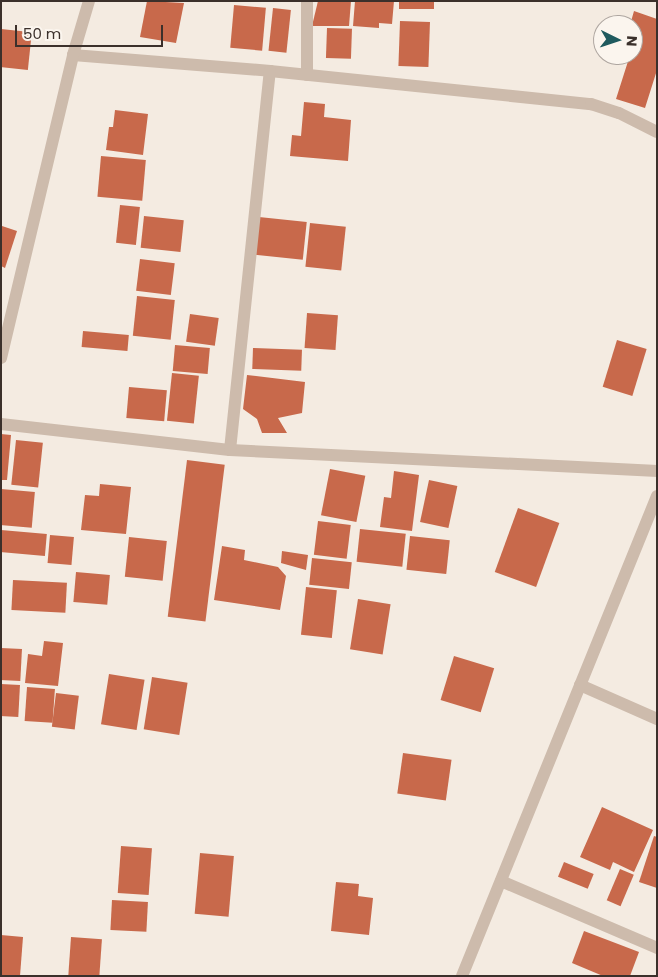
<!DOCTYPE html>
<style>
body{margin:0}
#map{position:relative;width:658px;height:977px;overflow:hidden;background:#f4ebe1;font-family:Poppins,sans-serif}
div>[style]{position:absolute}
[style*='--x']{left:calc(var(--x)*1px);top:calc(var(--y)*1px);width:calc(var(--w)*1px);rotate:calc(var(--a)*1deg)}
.building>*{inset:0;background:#c8694b;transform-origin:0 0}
.minor>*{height:12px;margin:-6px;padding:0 6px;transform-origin:6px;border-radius:6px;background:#cdbbac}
span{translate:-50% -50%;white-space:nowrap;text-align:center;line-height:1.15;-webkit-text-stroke:4px #fbf5ee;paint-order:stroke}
.frame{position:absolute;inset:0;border:2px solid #3b302b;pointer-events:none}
.north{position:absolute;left:593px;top:15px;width:50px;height:50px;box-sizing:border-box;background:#fbf5ee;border:1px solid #aea6a0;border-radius:50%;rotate:94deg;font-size:14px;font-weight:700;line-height:20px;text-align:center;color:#3b302b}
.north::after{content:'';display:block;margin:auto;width:18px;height:22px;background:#1f5a5e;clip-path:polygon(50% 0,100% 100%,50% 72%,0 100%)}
.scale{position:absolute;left:15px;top:25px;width:148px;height:22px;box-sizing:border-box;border:2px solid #3b302b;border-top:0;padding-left:6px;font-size:15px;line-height:18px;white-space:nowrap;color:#3b302b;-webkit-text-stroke:4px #fbf5ee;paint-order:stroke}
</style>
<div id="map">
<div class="building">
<i style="clip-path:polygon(147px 1px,184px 3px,176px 43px,140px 37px)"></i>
<i style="clip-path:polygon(318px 1px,351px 1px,349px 26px,312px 26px)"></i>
<i style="clip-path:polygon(355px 1px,394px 1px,392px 24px,379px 23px,379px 28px,353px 26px)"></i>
<i style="left:399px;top:1px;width:35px;height:8px"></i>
<i style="left:234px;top:5px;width:32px;height:43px;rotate:5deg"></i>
<i style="left:273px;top:8px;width:18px;height:43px;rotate:6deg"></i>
<i style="clip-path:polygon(634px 11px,657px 19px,657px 70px,645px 108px,616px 99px,630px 55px,633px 55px,638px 31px,633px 30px,633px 25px,630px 25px)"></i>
<i style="left:400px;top:21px;width:30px;height:45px;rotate:2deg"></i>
<i style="left:327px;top:28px;width:25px;height:30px;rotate:2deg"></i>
<i style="left:1px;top:29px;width:31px;height:38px;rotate:6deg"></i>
<i style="clip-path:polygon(304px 102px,325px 104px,324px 117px,351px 120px,348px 161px,290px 156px,292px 135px,301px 136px)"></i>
<i style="clip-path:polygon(115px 110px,148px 114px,143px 155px,106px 150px,109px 127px,113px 127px)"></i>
<i style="left:101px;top:156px;width:45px;height:41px;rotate:5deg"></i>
<i style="left:120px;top:205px;width:20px;height:38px;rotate:6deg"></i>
<i style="left:144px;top:216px;width:40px;height:32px;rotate:6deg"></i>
<i style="left:259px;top:217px;width:48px;height:38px;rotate:6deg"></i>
<i style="left:310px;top:223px;width:36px;height:44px;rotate:6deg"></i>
<i style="clip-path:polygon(2px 226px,17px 231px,5px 268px,1px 266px)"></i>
<i style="left:140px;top:259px;width:35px;height:32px;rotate:7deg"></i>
<i style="left:137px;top:296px;width:38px;height:40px;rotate:6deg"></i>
<i style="left:307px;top:313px;width:31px;height:35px;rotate:4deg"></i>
<i style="left:190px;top:314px;width:29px;height:28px;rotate:8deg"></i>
<i style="left:83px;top:331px;width:46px;height:16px;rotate:5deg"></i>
<i style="left:617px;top:340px;width:31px;height:49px;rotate:17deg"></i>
<i style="left:175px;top:345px;width:35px;height:26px;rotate:5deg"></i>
<i style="left:253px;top:348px;width:49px;height:21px;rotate:2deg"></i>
<i style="left:172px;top:373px;width:27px;height:48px;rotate:6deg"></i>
<i style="clip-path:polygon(247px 375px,305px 382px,302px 413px,278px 418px,287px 433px,262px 433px,257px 419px,243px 409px)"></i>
<i style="left:129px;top:387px;width:38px;height:31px;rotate:5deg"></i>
<i style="clip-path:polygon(1px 434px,11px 435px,7px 480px,1px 480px)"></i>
<i style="left:16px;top:440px;width:27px;height:45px;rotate:6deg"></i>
<i style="left:187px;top:460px;width:38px;height:158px;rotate:7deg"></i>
<i style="left:330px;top:469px;width:36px;height:47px;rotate:11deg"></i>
<i style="clip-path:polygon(394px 471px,419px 475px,412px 531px,380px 527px,384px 497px,391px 498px)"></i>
<i style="left:429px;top:480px;width:29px;height:43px;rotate:12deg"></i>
<i style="clip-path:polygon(100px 484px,131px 487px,126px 534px,81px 530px,85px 495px,99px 496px)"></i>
<i style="left:1px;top:489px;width:34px;height:36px;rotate:5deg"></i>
<i style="left:518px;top:508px;width:44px;height:68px;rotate:20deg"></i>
<i style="left:318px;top:521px;width:33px;height:34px;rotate:7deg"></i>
<i style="left:360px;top:529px;width:46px;height:33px;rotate:6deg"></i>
<i style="left:1px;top:530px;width:46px;height:22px;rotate:5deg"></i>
<i style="left:50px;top:535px;width:24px;height:28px;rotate:5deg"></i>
<i style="left:410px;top:536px;width:40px;height:34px;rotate:6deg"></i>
<i style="left:129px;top:537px;width:38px;height:40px;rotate:6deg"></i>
<i style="clip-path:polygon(222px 546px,245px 550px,244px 560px,278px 567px,286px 576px,280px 610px,214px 600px)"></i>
<i style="clip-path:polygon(282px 551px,308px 555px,306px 570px,281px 563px)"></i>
<i style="left:312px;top:558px;width:40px;height:27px;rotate:6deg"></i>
<i style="left:76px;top:572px;width:34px;height:30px;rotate:5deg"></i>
<i style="left:13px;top:580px;width:54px;height:30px;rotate:3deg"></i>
<i style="left:306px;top:587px;width:31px;height:48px;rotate:6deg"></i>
<i style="left:358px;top:599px;width:33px;height:51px;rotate:9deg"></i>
<i style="clip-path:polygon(44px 641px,63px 643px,58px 686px,25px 683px,28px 654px,42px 656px)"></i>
<i style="left:1px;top:648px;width:21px;height:32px;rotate:3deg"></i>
<i style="left:454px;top:656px;width:42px;height:46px;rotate:17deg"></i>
<i style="left:109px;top:674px;width:36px;height:51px;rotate:9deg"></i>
<i style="left:152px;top:677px;width:36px;height:53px;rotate:9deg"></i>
<i style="left:1px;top:684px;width:19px;height:32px;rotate:3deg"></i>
<i style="left:27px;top:687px;width:28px;height:34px;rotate:4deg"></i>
<i style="left:56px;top:693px;width:23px;height:34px;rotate:7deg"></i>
<i style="left:403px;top:753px;width:49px;height:41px;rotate:8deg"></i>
<i style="clip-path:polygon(602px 807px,653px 830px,634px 872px,613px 862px,610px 870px,580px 857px)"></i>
<i style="clip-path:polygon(654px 836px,657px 837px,657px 888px,639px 882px)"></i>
<i style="left:121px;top:846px;width:31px;height:47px;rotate:4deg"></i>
<i style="left:200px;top:853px;width:34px;height:61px;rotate:5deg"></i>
<i style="left:564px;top:862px;width:32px;height:16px;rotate:22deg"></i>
<i style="left:620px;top:869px;width:15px;height:34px;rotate:23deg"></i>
<i style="clip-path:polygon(336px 882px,359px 884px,358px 896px,373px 898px,369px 935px,331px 931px)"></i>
<i style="left:112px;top:900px;width:36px;height:30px;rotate:3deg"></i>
<i style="clip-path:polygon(584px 931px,639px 952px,630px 976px,603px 976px,572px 963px)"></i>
<i style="clip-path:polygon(1px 935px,23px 937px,20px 976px,1px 976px)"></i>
<i style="left:71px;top:937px;width:31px;height:39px;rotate:4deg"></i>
</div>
<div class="minor">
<i style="--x:307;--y:1;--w:74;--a:90"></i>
<i style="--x:73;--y:55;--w:198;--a:4.6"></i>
<i style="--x:270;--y:71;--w:323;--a:5.9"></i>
<i style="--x:591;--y:104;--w:29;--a:18"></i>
<i style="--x:619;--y:113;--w:42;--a:26.6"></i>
<i style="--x:1;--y:358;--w:311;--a:-76.6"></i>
<i style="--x:73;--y:55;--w:56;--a:-73.5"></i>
<i style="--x:1;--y:424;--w:230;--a:6.5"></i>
<i style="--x:230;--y:450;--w:428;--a:2.8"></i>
<i style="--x:230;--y:450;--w:381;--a:-84"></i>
<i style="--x:580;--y:685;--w:84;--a:23.8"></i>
<i style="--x:501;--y:881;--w:170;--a:23.2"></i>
<i style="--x:462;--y:976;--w:518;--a:-67.89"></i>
</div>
<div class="frame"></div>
<div class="north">N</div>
<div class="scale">50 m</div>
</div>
